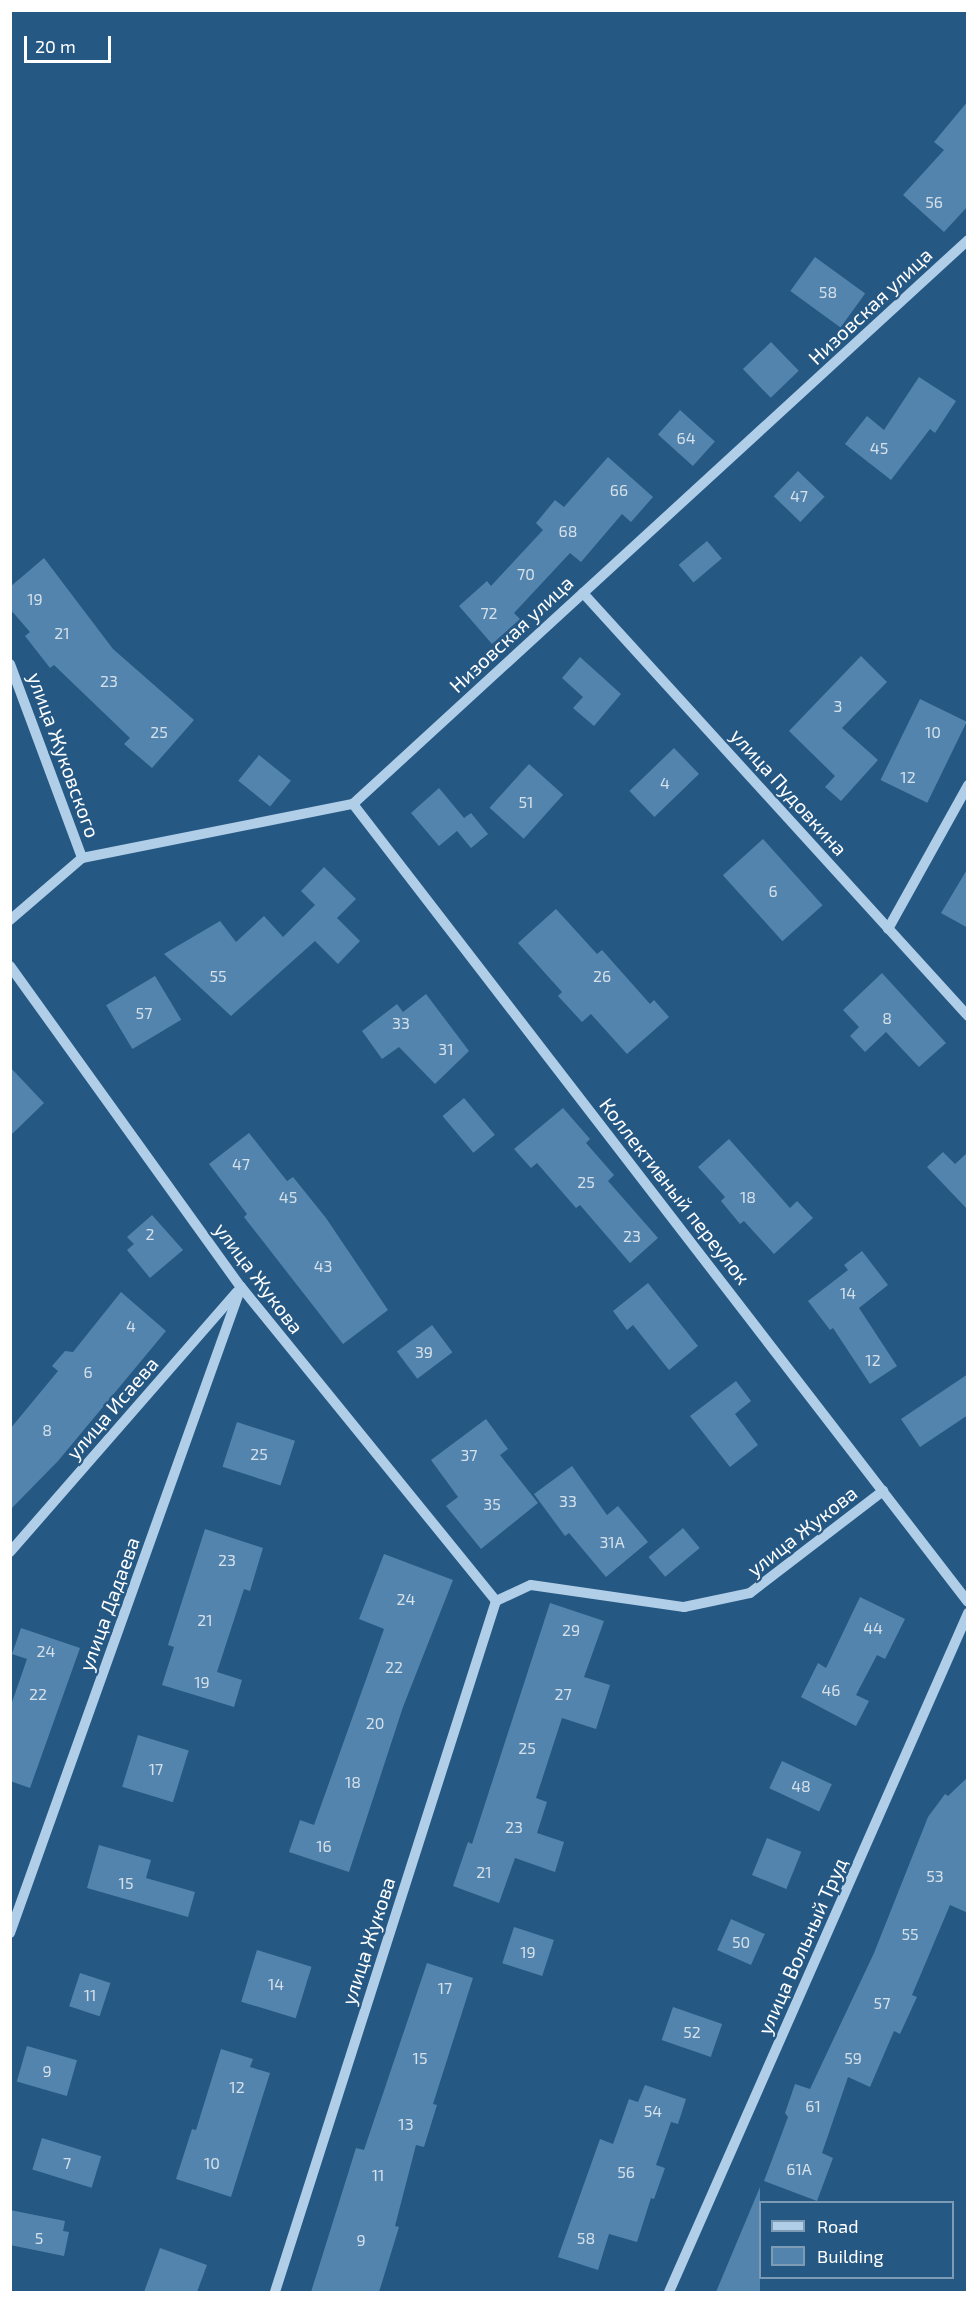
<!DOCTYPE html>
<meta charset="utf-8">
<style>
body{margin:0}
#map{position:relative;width:978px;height:2303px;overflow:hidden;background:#265884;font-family:"Exo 2",sans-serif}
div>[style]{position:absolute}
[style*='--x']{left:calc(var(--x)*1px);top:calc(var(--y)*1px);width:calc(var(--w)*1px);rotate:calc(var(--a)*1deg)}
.building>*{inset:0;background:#5384ad;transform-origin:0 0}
.minor>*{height:10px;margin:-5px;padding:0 5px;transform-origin:5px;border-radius:5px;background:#b0cee7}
span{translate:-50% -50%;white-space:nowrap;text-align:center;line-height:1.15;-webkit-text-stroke:4.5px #265884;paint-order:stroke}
.number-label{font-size:16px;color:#d4e0ea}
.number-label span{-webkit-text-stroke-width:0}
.street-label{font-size:20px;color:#fff}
.frame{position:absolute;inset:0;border:12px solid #fff;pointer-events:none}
.legend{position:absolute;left:759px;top:2201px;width:195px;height:78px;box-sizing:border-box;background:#265884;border:2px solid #7d9bb5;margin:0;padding:8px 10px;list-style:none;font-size:18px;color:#fff}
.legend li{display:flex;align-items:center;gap:12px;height:30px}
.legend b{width:30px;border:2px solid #7d9bb5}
.scale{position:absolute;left:24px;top:36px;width:87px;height:27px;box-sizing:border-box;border:3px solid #fff;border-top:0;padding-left:8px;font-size:18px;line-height:21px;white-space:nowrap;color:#fff;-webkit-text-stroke:4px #265884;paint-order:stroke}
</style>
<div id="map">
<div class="building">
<i style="clip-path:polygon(968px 101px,968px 206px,944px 232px,903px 195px,944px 150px,934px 142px)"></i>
<i style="left:815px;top:257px;width:62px;height:42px;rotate:36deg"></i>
<i style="left:771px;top:342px;width:40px;height:39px;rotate:46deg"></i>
<i style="clip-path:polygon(919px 377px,956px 401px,935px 433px,930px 429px,891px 480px,845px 444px,867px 416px,884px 430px)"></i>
<i style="left:680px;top:410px;width:47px;height:33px;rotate:42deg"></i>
<i style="clip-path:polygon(608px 457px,653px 497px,631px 522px,622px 514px,581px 562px,570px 553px,514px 613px,520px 619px,492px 644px,459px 606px,487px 581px,491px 586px,543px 530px,536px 523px,555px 500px,564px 507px)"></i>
<i style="left:798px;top:471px;width:37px;height:35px;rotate:44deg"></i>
<i style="left:707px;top:541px;width:23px;height:37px;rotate:50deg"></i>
<i style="clip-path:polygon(44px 558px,113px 649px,194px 720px,152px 768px,124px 744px,130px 738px,54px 665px,50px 668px,25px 636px,30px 632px,10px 609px,10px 587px)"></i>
<i style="clip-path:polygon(861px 656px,887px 682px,842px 728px,878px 760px,841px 801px,825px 787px,835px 776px,789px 731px)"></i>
<i style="clip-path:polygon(580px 657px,621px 694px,594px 726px,573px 708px,583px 697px,562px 678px)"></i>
<i style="left:920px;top:699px;width:52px;height:90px;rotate:26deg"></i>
<i style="left:674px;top:748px;width:36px;height:62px;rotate:46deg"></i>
<i style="left:259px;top:755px;width:41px;height:33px;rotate:39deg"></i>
<i style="left:529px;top:764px;width:46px;height:59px;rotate:42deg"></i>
<i style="clip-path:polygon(439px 788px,464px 818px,471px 813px,488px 834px,471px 848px,457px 831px,439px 846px,411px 813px)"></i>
<i style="left:763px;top:839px;width:89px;height:54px;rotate:48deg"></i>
<i style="clip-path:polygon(324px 867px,356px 899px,337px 918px,360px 941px,338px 964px,315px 941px,231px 1016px,164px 954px,220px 921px,236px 942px,264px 916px,283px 937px,315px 905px,301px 891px)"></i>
<i style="clip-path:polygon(968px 868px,968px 928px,941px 913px)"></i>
<i style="clip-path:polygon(556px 909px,597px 954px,602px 950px,650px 1004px,654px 1000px,669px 1017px,627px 1054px,591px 1014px,582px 1022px,558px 996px,562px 992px,518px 943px)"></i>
<i style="clip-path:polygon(882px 973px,946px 1043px,919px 1067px,886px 1032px,865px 1052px,850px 1036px,859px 1027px,843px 1010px)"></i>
<i style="left:155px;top:976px;width:51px;height:57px;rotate:59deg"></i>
<i style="clip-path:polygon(426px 994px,469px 1051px,435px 1084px,399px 1047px,382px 1059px,362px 1031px,397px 1004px,403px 1012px)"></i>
<i style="clip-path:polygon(10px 1067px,44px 1103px,10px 1136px)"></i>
<i style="left:464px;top:1098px;width:48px;height:28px;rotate:50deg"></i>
<i style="clip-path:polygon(563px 1108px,590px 1139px,586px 1143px,614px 1175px,608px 1181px,658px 1238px,630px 1263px,580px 1205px,576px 1208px,537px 1163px,531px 1168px,514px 1149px)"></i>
<i style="clip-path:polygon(249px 1133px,287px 1181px,293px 1177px,326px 1218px,388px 1310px,343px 1344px,244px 1217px,247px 1214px,209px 1164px)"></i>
<i style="clip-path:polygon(729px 1139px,790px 1208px,797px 1201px,813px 1218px,774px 1254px,744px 1221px,740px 1224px,721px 1201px,725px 1197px,698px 1167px)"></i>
<i style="clip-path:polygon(943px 1152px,955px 1164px,968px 1152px,968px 1210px,927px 1167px)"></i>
<i style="clip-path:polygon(152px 1215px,183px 1250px,150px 1278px,127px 1250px,134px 1244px,127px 1237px)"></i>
<i style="clip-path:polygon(862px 1251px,888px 1285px,859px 1308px,897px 1366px,870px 1384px,833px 1328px,830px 1330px,808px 1301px,848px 1270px,844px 1265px)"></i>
<i style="clip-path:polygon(648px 1283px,698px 1346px,669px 1370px,633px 1325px,627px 1330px,613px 1311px)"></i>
<i style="clip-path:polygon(121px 1292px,166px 1331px,58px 1461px,10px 1510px,10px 1429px,58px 1371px,52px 1366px,65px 1351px,73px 1352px)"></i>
<i style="left:432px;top:1325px;width:34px;height:44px;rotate:53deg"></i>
<i style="clip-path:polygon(968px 1374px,968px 1415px,920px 1447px,901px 1419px)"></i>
<i style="clip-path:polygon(736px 1381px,751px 1401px,735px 1414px,758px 1445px,730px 1467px,690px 1416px)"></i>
<i style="clip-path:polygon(486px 1419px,508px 1449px,500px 1455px,538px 1503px,481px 1549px,446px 1506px,458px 1497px,431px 1460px)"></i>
<i style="left:237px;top:1422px;width:61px;height:47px;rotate:18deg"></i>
<i style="clip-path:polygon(572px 1466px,607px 1515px,618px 1506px,648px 1542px,606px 1577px,569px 1533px,565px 1536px,534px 1494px)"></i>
<i style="left:683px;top:1528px;width:26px;height:45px;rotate:50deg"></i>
<i style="clip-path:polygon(205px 1529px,263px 1548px,250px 1591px,244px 1589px,217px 1672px,242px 1680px,234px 1707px,162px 1685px,174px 1647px,168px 1645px)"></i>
<i style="clip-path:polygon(384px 1554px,453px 1580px,403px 1707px,349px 1872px,289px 1852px,300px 1820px,314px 1825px,384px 1629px,359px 1619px)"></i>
<i style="clip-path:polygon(860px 1597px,905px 1619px,885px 1659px,877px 1655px,856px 1695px,869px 1701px,856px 1726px,801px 1697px,818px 1663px,826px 1668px)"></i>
<i style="clip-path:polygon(550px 1603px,604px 1621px,584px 1677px,610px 1685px,596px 1729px,562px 1718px,536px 1798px,547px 1802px,537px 1833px,564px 1842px,555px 1872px,515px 1858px,499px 1903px,453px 1886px,468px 1842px,472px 1844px)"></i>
<i style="clip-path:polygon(21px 1628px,80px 1648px,30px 1788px,10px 1781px,10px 1708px,27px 1659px,12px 1654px)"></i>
<i style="left:138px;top:1735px;width:53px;height:54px;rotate:17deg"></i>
<i style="left:782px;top:1761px;width:55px;height:30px;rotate:25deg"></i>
<i style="clip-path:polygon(968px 1777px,968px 1913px,950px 1905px,912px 1995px,917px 1997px,900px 2034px,894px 2031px,870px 2087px,848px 2077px,822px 2153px,833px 2158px,817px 2201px,764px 2181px,788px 2117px,785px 2113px,795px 2084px,810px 2089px,874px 1953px,928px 1817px,945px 1794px,948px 1796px)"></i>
<i style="left:767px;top:1838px;width:37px;height:40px;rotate:22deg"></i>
<i style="clip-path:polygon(99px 1845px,151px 1860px,146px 1878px,195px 1892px,188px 1917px,87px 1888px)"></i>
<i style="left:731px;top:1919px;width:37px;height:34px;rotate:24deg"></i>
<i style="left:514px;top:1927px;width:42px;height:38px;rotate:18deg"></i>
<i style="left:257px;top:1950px;width:57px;height:54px;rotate:17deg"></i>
<i style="clip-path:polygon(427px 1963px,473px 1978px,433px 2104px,437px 2105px,424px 2147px,416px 2145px,395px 2226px,399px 2227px,379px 2292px,311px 2292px,356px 2148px,364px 2150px)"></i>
<i style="left:80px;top:1973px;width:32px;height:35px;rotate:18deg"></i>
<i style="left:673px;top:2007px;width:52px;height:35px;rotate:19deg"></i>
<i style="left:27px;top:2046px;width:52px;height:37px;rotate:16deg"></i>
<i style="clip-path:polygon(221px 2049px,253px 2059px,250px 2067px,270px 2073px,231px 2197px,176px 2179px,192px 2129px,196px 2130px)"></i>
<i style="clip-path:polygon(645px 2085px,686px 2099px,678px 2124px,671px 2122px,656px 2165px,665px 2168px,654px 2199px,651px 2198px,637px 2242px,609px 2234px,598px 2270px,558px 2257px,600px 2139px,613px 2144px,629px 2099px,638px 2102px)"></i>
<i style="left:42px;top:2138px;width:62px;height:33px;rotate:17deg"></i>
<i style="clip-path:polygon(760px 2187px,760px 2292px,716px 2292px)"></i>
<i style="clip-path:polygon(10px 2210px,65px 2221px,63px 2231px,69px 2232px,64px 2256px,10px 2245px)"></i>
<i style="clip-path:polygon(160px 2248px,207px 2265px,197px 2292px,144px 2292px)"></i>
</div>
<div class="minor">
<i style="--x:583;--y:593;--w:572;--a:47.69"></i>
<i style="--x:10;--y:664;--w:207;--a:69.6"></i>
<i style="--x:353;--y:804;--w:1007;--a:52.38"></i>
<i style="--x:10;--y:920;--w:95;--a:-40.7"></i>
<i style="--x:82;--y:858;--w:276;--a:-11.3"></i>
<i style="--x:353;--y:804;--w:834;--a:-42.52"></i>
<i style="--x:888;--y:929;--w:165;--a:-60.9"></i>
<i style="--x:10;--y:966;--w:395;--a:54.3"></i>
<i style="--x:241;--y:1287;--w:405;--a:50.9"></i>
<i style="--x:496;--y:1601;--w:725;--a:107.74"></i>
<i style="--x:10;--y:1552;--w:345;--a:-48.9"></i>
<i style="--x:496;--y:1601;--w:38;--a:-25"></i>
<i style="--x:531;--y:1585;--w:155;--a:8.2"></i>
<i style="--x:684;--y:1607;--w:67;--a:-12"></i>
<i style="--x:750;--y:1593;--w:168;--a:-37.5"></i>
<i style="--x:10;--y:1933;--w:686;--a:-70.32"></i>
<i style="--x:669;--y:2292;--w:742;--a:-66.23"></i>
</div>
<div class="number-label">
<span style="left:934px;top:202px">56</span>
<span style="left:828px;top:292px">58</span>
<span style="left:686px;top:438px">64</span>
<span style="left:879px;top:448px">45</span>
<span style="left:619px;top:490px">66</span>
<span style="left:799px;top:496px">47</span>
<span style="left:568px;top:531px">68</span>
<span style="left:526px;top:574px">70</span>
<span style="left:35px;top:599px">19</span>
<span style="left:489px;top:613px">72</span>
<span style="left:62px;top:633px">21</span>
<span style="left:109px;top:681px">23</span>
<span style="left:838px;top:706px">3</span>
<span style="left:159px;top:732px">25</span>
<span style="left:933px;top:732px">10</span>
<span style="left:908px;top:777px">12</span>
<span style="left:665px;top:783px">4</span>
<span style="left:526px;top:802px">51</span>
<span style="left:773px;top:891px">6</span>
<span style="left:218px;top:976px">55</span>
<span style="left:602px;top:976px">26</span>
<span style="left:144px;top:1013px">57</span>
<span style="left:887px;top:1018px">8</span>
<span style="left:401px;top:1023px">33</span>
<span style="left:446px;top:1049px">31</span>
<span style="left:241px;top:1164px">47</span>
<span style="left:586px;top:1182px">25</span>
<span style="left:288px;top:1197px">45</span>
<span style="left:748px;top:1197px">18</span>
<span style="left:150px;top:1234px">2</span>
<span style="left:632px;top:1236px">23</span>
<span style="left:323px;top:1266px">43</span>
<span style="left:848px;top:1293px">14</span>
<span style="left:131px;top:1326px">4</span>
<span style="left:424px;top:1352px">39</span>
<span style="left:873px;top:1360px">12</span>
<span style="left:88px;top:1372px">6</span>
<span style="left:47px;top:1430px">8</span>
<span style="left:259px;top:1454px">25</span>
<span style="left:469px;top:1455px">37</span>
<span style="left:568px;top:1501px">33</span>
<span style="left:492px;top:1504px">35</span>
<span style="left:612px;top:1542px">31А</span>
<span style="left:227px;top:1560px">23</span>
<span style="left:406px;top:1599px">24</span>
<span style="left:205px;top:1620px">21</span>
<span style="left:873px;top:1628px">44</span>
<span style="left:571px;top:1630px">29</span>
<span style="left:46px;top:1651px">24</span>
<span style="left:394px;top:1667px">22</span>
<span style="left:202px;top:1682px">19</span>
<span style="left:831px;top:1690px">46</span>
<span style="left:38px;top:1694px">22</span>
<span style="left:563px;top:1694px">27</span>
<span style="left:375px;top:1723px">20</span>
<span style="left:527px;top:1748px">25</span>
<span style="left:156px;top:1769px">17</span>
<span style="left:353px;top:1782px">18</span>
<span style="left:801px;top:1786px">48</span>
<span style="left:514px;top:1827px">23</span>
<span style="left:324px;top:1846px">16</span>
<span style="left:484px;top:1872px">21</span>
<span style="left:935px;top:1876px">53</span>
<span style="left:126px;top:1883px">15</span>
<span style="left:910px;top:1934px">55</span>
<span style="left:741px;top:1942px">50</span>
<span style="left:528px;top:1952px">19</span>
<span style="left:276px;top:1984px">14</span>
<span style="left:445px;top:1988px">17</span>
<span style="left:90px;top:1995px">11</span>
<span style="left:882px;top:2003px">57</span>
<span style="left:692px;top:2032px">52</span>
<span style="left:420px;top:2058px">15</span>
<span style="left:853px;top:2058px">59</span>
<span style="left:47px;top:2071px">9</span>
<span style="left:237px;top:2087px">12</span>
<span style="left:813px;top:2106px">61</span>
<span style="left:653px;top:2111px">54</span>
<span style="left:406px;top:2124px">13</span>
<span style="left:67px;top:2163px">7</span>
<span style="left:212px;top:2163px">10</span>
<span style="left:799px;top:2169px">61А</span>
<span style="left:626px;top:2172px">56</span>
<span style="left:378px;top:2175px">11</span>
<span style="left:39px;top:2238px">5</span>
<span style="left:586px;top:2238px">58</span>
<span style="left:361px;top:2240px">9</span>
</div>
<div class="street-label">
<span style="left:870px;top:306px;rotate:-43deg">Низовская улица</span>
<span style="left:511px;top:634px;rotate:-43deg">Низовская улица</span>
<span style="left:64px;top:755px;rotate:70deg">улица Жуковского</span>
<span style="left:789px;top:792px;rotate:48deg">улица Пудовкина</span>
<span style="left:675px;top:1191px;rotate:52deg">Коллективный переулок</span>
<span style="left:259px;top:1278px;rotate:53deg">улица Жукова</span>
<span style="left:112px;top:1408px;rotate:-49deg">улица Исаева</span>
<span style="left:802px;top:1531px;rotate:-38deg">улица Жукова</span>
<span style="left:109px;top:1604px;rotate:-70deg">улица Дадаева</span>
<span style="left:368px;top:1941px;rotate:-72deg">улица Жукова</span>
<span style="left:802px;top:1946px;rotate:-66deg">улица Вольный Труд</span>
</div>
<div class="frame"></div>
<ul class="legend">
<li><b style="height:8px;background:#b0cee7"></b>Road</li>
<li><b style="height:16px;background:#5384ad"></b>Building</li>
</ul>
<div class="scale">20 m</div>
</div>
